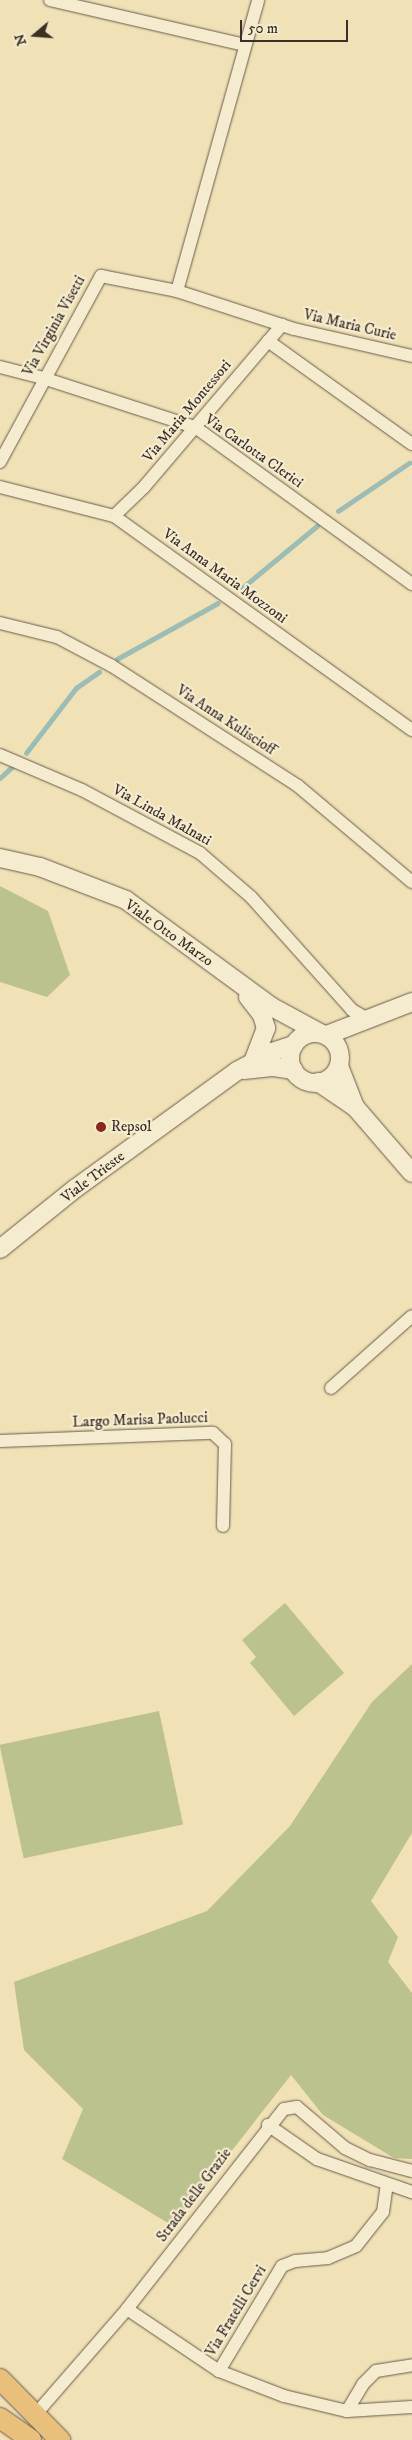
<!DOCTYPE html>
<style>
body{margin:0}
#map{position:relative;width:412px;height:2440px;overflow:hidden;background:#f0e1b6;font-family:"IM FELL DW Pica",serif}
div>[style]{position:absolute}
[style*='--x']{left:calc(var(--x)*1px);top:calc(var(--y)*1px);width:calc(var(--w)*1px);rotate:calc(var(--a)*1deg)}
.green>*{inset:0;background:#bbc28d;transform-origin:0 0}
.stream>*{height:4.5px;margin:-2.25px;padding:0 2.25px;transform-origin:2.25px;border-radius:2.25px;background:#9cbcb5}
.roads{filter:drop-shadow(0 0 1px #695c4b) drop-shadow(0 0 1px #695c4b)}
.street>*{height:12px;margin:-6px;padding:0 6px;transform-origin:6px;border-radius:6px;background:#f5ecd0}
.secondary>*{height:18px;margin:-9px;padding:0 9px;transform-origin:9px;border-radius:9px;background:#f5ecd0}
.secondary>.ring{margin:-9px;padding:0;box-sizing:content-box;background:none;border:18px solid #f5ecd0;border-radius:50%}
.primary>*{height:20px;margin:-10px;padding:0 10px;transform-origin:10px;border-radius:10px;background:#e8c07b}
.dots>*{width:14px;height:14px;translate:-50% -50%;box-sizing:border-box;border:2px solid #f5ecd0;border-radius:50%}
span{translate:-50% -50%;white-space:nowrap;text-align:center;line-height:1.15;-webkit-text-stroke:4.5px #f5ecd0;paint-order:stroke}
.street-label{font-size:15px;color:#3c2f27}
.poi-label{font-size:15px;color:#3c2f27}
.left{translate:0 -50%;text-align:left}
.north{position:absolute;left:10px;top:10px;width:50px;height:50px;-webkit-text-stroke:4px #f5ecd0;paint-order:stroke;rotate:252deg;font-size:14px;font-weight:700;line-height:20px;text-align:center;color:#3c2f27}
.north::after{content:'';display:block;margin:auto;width:18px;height:22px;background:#3c2f27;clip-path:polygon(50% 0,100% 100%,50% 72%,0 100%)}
.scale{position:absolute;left:240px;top:20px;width:108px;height:22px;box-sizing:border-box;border:2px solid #3c2f27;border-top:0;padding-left:6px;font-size:15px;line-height:18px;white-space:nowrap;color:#3c2f27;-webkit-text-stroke:4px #f5ecd0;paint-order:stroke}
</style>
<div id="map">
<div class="green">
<i style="clip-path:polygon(0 886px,48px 911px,70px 975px,47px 997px,0 982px)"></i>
<i style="clip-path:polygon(285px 1603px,344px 1673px,294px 1716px,250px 1663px,256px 1657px,242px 1640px)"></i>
<i style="clip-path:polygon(412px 1664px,412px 1833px,371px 1901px,398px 1937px,388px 1962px,412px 1993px,412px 2159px,394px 2158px,323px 2115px,291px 2075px,173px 2226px,62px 2159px,83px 2109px,24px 2050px,14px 1982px,207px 1911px,290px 1826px,372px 1702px)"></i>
<i style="left:159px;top:1711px;width:116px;height:163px;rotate:78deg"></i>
</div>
<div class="stream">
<i style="--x:338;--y:511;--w:86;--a:-34.1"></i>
<i style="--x:242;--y:588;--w:97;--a:-39.6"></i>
<i style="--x:117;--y:659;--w:115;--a:-29"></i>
<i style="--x:26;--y:753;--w:82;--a:-52.4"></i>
<i style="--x:76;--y:688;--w:28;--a:-35"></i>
<i style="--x:0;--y:778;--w:18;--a:-43"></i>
</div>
<div class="roads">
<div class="street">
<i style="--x:50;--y:0;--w:200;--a:13"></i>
<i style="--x:177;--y:291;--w:123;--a:18"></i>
<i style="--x:294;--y:329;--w:121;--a:12.9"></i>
<i style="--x:268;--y:341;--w:177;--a:35.6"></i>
<i style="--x:0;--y:367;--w:44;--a:14.3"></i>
<i style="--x:43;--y:378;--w:160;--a:17.9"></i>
<i style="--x:195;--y:427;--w:268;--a:35.9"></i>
<i style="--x:0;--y:462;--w:212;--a:-61.5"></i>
<i style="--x:101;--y:276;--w:77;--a:11.2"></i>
<i style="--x:177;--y:291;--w:302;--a:-74.4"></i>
<i style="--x:0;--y:487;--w:118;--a:14.3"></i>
<i style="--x:114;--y:516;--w:367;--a:35.7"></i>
<i style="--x:114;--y:516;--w:42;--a:-44"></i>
<i style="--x:144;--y:487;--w:213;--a:-49.6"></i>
<i style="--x:0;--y:623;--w:59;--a:13.8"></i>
<i style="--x:57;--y:637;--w:62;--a:27.8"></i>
<i style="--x:112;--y:666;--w:221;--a:32.8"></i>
<i style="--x:298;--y:786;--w:149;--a:40.1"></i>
<i style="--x:0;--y:755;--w:89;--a:23.1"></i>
<i style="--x:82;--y:790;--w:134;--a:28.1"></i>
<i style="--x:200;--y:853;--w:67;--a:40.8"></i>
<i style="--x:251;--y:897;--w:152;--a:48.2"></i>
<i style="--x:352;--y:1010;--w:20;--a:30"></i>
<i style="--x:331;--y:1388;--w:108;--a:-41.6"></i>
<i style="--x:0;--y:1441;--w:213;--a:-2.2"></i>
<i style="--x:213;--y:1433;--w:16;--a:43"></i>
<i style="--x:225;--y:1444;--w:82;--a:91.4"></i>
<i style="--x:268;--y:2125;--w:60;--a:34.8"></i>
<i style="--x:317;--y:2159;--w:101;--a:19.2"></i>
<i style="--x:127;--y:2309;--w:111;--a:34"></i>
<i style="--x:219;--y:2371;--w:70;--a:21"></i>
<i style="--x:284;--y:2396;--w:65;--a:13.4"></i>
<i style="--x:347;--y:2411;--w:65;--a:-3.5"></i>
<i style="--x:219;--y:2371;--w:122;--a:-59"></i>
<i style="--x:282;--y:2266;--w:14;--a:-21"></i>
<i style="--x:295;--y:2261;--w:33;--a:-5"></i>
<i style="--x:328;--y:2258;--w:30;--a:-23"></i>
<i style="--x:356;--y:2246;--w:43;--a:-51.5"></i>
<i style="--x:383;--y:2212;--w:27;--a:-82"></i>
<i style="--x:347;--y:2411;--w:31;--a:-59"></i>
<i style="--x:363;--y:2384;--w:18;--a:-45"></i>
<i style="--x:376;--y:2371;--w:36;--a:-9"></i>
<i style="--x:35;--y:2415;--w:140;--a:-49"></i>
<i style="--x:127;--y:2309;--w:254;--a:-51.9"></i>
<i style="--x:284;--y:2109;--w:13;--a:-9"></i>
<i style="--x:297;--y:2107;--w:63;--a:40.5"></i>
<i style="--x:345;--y:2148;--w:28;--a:26"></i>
<i style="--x:370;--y:2160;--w:43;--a:14.7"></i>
</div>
<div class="secondary">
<i style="--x:0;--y:858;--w:41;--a:12.7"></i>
<i style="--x:40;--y:867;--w:92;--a:21"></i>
<i style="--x:126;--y:900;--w:181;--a:36.2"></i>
<i style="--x:272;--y:1007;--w:55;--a:28.4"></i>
<i style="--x:248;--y:997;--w:23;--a:52"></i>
<i style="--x:262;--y:1015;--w:14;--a:73"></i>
<i style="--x:266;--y:1028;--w:34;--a:111"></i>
<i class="ring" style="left:290px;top:1033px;width:32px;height:32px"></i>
<i style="--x:327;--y:1035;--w:91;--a:-21.2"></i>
<i style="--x:339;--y:1066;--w:44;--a:68.7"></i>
<i style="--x:244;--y:1070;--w:30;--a:-6"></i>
<i style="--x:274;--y:1067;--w:20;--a:9"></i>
<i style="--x:318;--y:1082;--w:45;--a:34"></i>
<i style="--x:355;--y:1107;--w:87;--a:49.2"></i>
<i style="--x:0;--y:1249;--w:97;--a:-38.8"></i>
<i style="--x:76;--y:1188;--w:199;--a:-36"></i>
<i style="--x:237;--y:1071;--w:40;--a:-28"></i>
<i style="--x:272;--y:1052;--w:23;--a:-18"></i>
</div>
<div class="primary">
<i style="--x:0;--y:2379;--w:86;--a:45.5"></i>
<i style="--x:0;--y:2418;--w:38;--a:35"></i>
</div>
</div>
<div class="dots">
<i style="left:101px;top:1127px;background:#8f2418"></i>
</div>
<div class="street-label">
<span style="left:350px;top:325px;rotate:13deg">Via Maria Curie</span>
<span style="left:54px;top:326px;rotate:-61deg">Via Virginia Visetti</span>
<span style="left:187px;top:411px;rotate:-50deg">Via Maria Montessori</span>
<span style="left:254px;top:451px;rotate:35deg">Via Carlotta Clerici</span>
<span style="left:225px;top:576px;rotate:36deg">Via Anna Maria Mozzoni</span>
<span style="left:226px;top:720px;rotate:33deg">Via Anna Kuliscioff</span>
<span style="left:162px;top:815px;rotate:29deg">Via Linda Malnati</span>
<span style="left:169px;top:933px;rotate:35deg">Viale Otto Marzo</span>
<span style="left:93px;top:1177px;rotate:-37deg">Viale Trieste</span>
<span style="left:140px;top:1420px;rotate:-2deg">Largo Marisa Paolucci</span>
<span style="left:194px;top:2195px;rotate:-53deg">Strada delle Grazie</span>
<span style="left:236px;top:2311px;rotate:-59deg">Via Fratelli Cervi</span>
</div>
<div class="poi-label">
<span class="left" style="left:111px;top:1127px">Repsol</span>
</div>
<div class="north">N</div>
<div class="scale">50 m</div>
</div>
